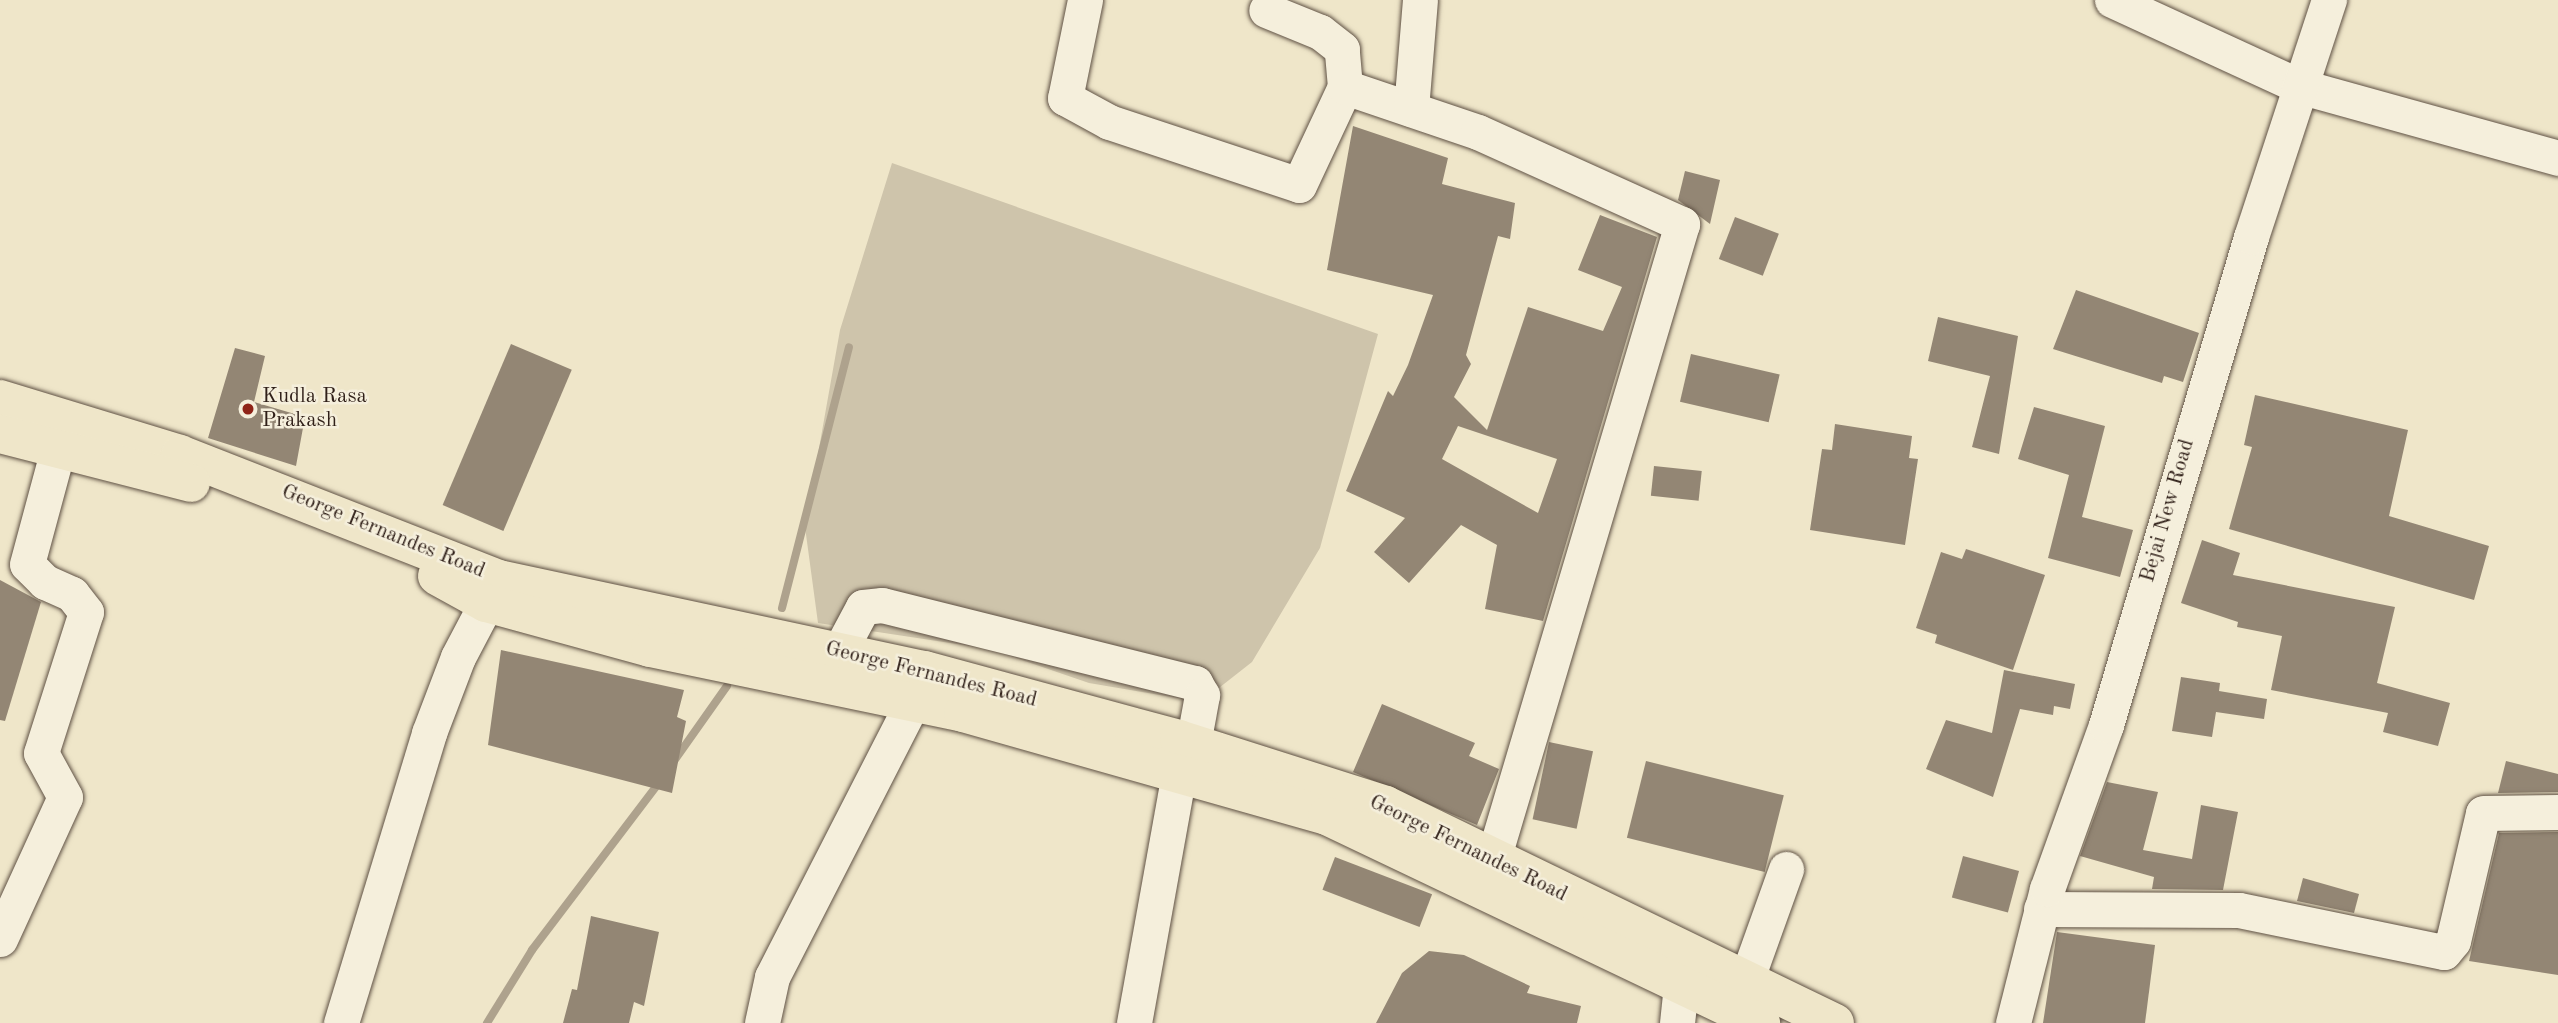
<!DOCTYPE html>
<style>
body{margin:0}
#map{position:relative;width:2558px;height:1023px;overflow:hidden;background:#efe6c9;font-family:"Old Standard TT",serif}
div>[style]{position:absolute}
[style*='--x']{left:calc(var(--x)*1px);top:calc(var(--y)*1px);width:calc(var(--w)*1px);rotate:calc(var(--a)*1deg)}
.green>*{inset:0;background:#cec4ab}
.stream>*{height:8px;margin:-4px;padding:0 4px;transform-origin:4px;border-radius:4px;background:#aea28d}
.building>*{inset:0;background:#938674;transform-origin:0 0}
.roads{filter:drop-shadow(0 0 2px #5f5144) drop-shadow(0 0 2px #5f5144)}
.minor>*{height:35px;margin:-17.5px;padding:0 17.5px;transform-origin:17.5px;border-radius:17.5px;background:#f5efdc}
.major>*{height:38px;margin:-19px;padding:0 19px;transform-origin:19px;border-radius:19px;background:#efe6c9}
.dots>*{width:19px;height:19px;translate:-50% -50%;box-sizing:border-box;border:4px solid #f5efdc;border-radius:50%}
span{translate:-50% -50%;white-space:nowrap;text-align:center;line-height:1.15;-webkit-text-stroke:5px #f5efdc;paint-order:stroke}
.poi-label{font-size:21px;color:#2f1f18}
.left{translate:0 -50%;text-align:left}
.street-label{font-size:21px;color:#2f1f18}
</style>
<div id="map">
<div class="green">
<i style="clip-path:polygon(892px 163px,1378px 334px,1320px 548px,1252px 662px,1201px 702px,1089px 683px,990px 649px,818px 623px,805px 527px,840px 330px)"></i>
</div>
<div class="stream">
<i style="--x:782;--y:608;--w:269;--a:-75.6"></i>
<i style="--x:674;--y:761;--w:92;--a:-54.8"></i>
<i style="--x:487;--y:1023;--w:86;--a:-58.3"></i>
<i style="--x:532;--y:950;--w:213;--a:-52.8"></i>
</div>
<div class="building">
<i style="clip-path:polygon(evenodd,1353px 126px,1448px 158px,1442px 184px,1515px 203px,1510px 239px,1498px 236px,1466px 355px,1471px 364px,1454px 397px,1487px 430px,1528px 307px,1603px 331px,1622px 287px,1578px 270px,1600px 215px,1657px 237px,1543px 621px,1485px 609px,1497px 545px,1461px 525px,1409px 583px,1374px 552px,1405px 518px,1346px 491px,1388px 391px,1393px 396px,1408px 365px,1433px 295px,1327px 270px,1353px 126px,1458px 426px,1557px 459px,1538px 513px,1442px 459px,1458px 426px)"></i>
<i style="clip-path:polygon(1685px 171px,1720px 180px,1710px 224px,1678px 200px)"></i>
<i style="left:1735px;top:217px;width:47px;height:45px;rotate:21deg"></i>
<i style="clip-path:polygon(2076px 290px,2199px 333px,2183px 382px,2164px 376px,2162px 383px,2053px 349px)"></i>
<i style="clip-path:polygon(1938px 317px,2018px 336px,1999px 454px,1972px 447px,1990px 376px,1928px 361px)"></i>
<i style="left:511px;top:344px;width:66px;height:175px;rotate:23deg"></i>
<i style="clip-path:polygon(235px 348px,265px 356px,254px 402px,305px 417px,296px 466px,208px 438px)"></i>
<i style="left:1691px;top:354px;width:91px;height:49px;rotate:13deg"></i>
<i style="clip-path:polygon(2255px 395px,2408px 430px,2389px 516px,2489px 546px,2474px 600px,2229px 529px,2252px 447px,2244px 445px)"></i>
<i style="clip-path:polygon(2034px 407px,2105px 426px,2082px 517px,2133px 530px,2120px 577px,2048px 558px,2069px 475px,2018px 459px)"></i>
<i style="clip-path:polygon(1835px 424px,1912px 436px,1909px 458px,1918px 459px,1905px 545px,1810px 530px,1822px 449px,1832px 450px)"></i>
<i style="left:1654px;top:466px;width:48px;height:30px;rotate:6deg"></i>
<i style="clip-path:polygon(2202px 540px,2240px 553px,2233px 575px,2395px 607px,2377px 683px,2450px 703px,2438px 746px,2383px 732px,2388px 713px,2271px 690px,2282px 636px,2237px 627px,2238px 622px,2181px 603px)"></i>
<i style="clip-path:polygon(1966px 549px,2045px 575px,2013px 670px,1935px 643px,1937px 635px,1916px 628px,1941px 552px,1962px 559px)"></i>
<i style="clip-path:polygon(0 580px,41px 602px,5px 721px,0 720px)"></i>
<i style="clip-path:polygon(501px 650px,684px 690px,677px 717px,686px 721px,672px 793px,488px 745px)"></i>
<i style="clip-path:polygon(2004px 670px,2075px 684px,2070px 709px,2054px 706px,2053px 715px,2020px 709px,1993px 797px,1926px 769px,1946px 720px,1992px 733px)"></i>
<i style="clip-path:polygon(2181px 677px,2220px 683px,2219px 691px,2267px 699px,2264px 719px,2216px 712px,2212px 737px,2172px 731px)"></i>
<i style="clip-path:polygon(1382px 704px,1475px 743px,1469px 756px,1499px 769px,1477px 825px,1353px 772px)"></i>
<i style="left:1549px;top:742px;width:45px;height:79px;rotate:12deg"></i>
<i style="left:1646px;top:761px;width:142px;height:79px;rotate:14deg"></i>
<i style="clip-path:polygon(2506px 761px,2558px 774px,2558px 792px,2498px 793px)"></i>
<i style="clip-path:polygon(2107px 782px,2158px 792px,2143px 850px,2192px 859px,2201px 805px,2238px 812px,2223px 890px,2152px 889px,2154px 877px,2080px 856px)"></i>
<i style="clip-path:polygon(2558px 832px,2558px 975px,2469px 961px,2499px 833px)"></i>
<i style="left:1963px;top:856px;width:58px;height:43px;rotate:15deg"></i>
<i style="left:1335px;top:857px;width:104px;height:35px;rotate:21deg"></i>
<i style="clip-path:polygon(2303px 878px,2359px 894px,2354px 913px,2297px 901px)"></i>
<i style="clip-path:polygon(591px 916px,659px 932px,644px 1006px,634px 1002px,629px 1023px,563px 1023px,572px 989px,577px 990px)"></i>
<i style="clip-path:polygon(2057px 932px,2155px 945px,2145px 1023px,2043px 1023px)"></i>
<i style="clip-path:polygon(1429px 951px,1464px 955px,1530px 986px,1527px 993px,1581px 1006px,1577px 1023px,1376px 1023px,1402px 973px)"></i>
</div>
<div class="roads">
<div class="minor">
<i style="--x:1085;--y:0;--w:100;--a:101.5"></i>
<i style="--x:1065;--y:98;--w:50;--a:28.6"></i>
<i style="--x:1109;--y:122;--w:200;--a:18.3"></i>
<i style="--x:1299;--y:185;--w:108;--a:-64.9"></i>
<i style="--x:1345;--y:87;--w:38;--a:-95"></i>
<i style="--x:1342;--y:49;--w:28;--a:-142"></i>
<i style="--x:1320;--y:32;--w:58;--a:-157.8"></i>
<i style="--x:2112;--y:0;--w:206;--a:24.7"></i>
<i style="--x:2299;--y:86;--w:269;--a:15.5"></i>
<i style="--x:1345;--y:87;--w:140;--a:18.7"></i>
<i style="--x:1478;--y:132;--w:224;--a:24.3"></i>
<i style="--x:1682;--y:224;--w:663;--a:106.57"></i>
<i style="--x:1411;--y:109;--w:109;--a:-85.3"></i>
<i style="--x:839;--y:652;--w:51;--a:-61.9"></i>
<i style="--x:863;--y:607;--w:19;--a:-6"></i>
<i style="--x:882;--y:605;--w:323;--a:14"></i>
<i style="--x:1195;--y:683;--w:14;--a:60"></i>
<i style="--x:1202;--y:695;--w:50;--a:100.4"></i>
<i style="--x:2041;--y:909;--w:198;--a:0.3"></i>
<i style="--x:2239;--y:910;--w:209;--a:11.6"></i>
<i style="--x:2444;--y:952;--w:14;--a:-51"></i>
<i style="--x:2453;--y:941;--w:131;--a:-76.8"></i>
<i style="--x:2483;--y:813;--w:75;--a:-0.8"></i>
<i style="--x:0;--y:939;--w:156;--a:-65.4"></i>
<i style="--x:65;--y:797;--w:50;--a:-118.6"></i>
<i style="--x:41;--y:753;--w:148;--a:-72.3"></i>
<i style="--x:86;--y:612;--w:23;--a:-128"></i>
<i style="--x:72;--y:594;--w:30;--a:-156"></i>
<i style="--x:45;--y:582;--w:25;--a:-135"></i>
<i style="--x:27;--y:564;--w:119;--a:-74.9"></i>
<i style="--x:1746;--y:981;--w:119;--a:-70.3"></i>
<i style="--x:341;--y:1023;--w:303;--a:-73.1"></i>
<i style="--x:429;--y:733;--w:81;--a:-69.1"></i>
<i style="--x:458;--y:657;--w:88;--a:-62.3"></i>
<i style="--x:762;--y:1023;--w:47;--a:-77.7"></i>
<i style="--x:772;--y:977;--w:309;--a:-62.9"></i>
<i style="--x:1134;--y:1023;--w:254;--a:-79.8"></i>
<i style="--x:1677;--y:1023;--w:39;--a:-84"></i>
<i style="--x:2013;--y:1023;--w:138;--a:-75.8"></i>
<i style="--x:2047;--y:889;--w:174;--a:-70.2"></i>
<i style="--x:2106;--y:725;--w:509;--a:-73.45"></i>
<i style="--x:2251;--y:237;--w:250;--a:-71.8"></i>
</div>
<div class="major">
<i style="--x:0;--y:399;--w:188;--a:17"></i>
<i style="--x:180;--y:454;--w:343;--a:21.4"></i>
<i style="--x:499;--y:579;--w:436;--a:12.1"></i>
<i style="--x:925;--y:670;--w:263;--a:15.2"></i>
<i style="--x:1179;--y:739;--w:217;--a:17.7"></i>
<i style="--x:1386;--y:805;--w:499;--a:25.9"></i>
<i style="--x:0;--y:434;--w:197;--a:14.4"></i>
<i style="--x:437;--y:576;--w:56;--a:28.9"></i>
<i style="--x:486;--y:603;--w:170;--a:15.3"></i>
<i style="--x:650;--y:648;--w:320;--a:11.7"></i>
<i style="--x:963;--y:713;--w:378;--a:15.8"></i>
<i style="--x:1327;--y:816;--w:481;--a:25.5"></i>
</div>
</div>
<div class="dots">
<i style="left:248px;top:409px;background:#8f2418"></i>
</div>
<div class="poi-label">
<span class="left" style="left:262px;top:409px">Kudla Rasa<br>Prakash</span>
</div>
<div class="street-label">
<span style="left:2168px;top:511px;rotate:-74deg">Bejai New Road</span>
<span style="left:383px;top:532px;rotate:22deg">George Fernandes Road</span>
<span style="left:931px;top:675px;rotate:14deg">George Fernandes Road</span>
<span style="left:1468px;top:849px;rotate:26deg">George Fernandes Road</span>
</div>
</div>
